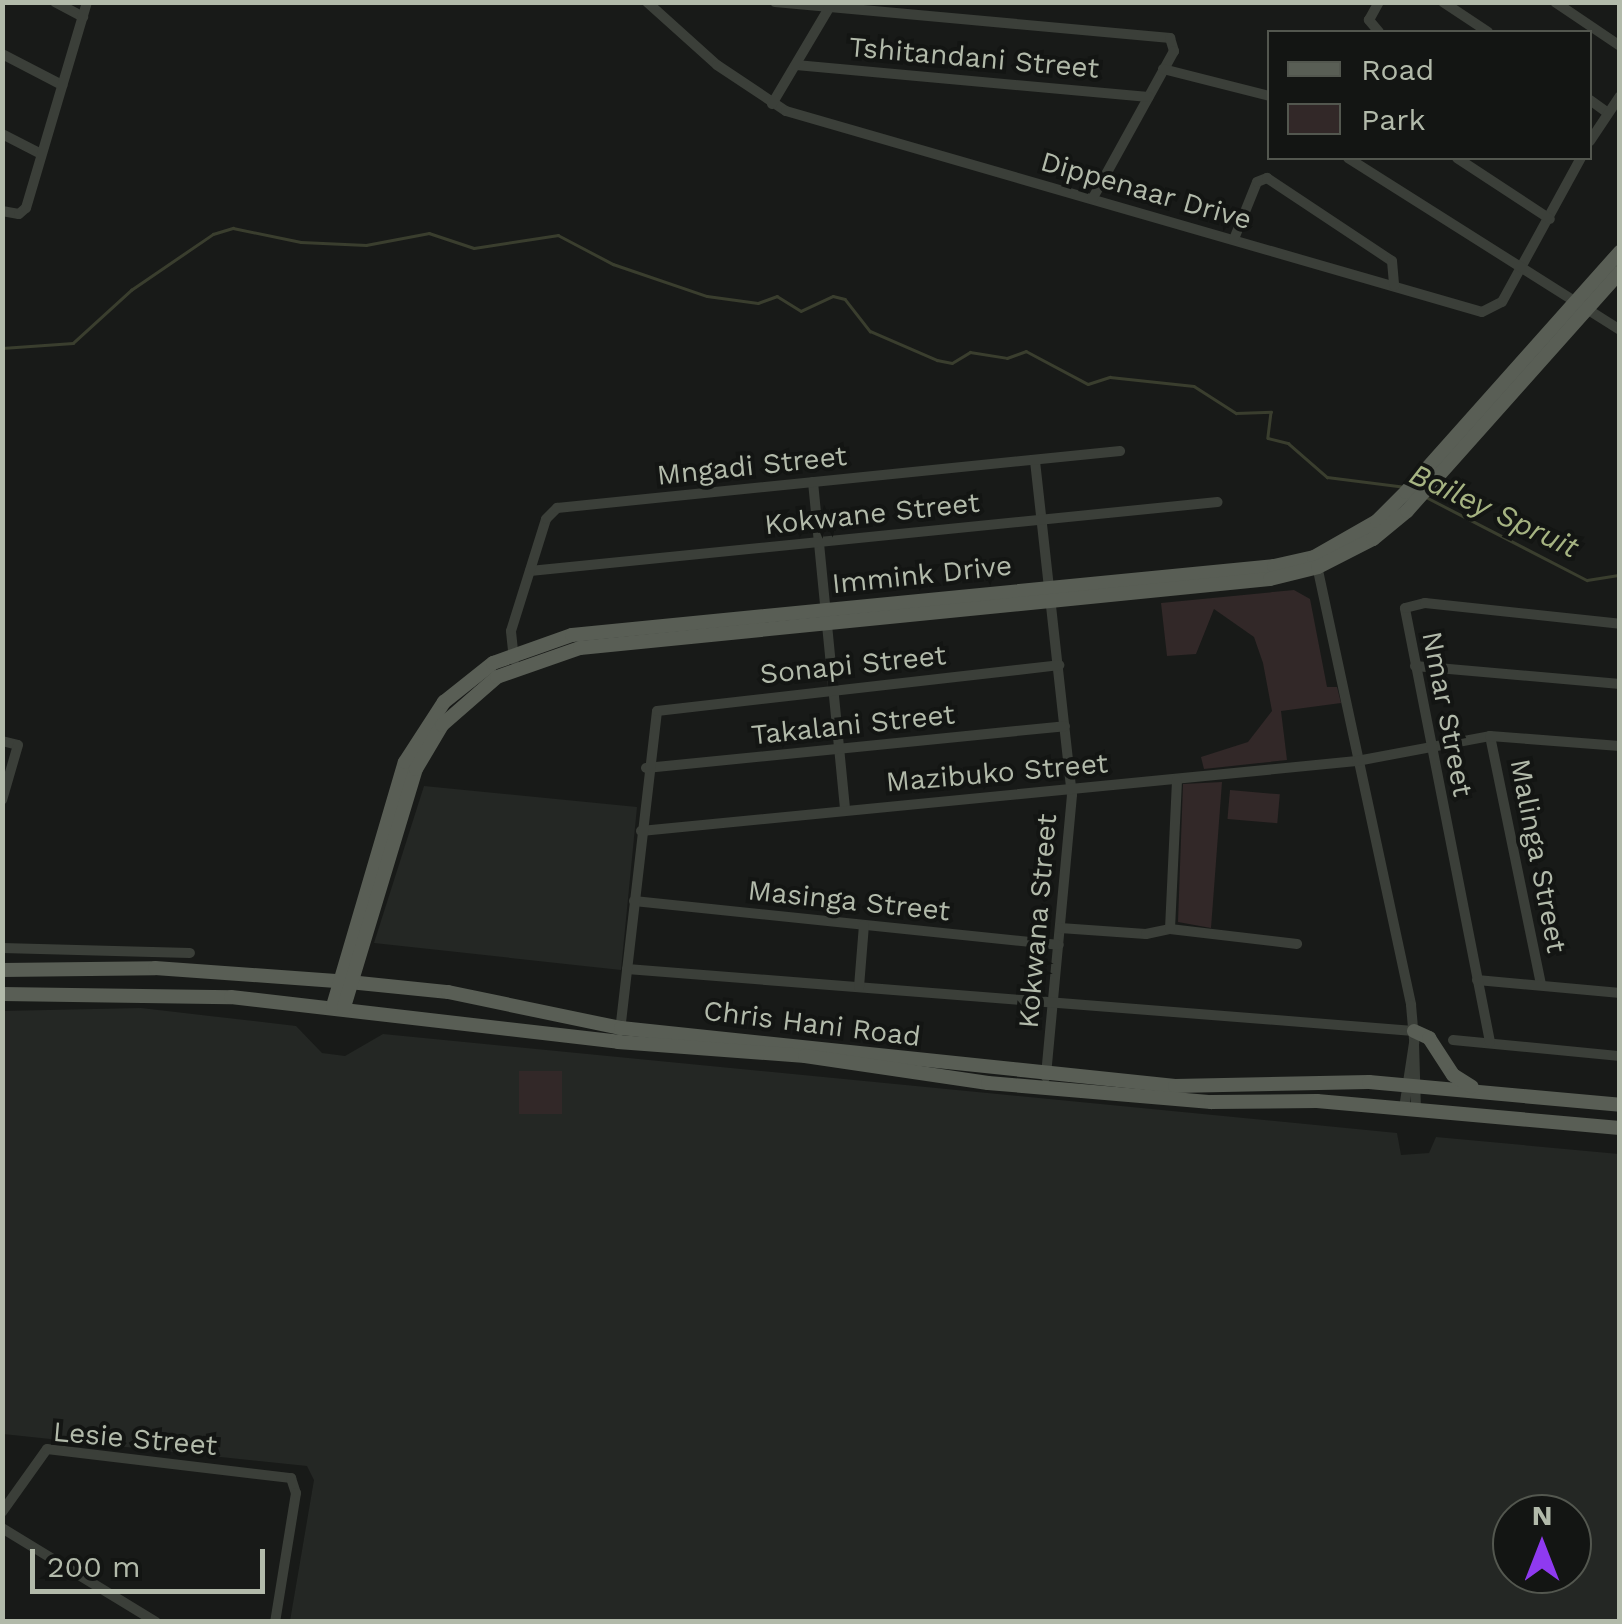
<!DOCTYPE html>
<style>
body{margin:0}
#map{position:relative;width:1622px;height:1624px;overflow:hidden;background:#181a18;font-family:"Work Sans",sans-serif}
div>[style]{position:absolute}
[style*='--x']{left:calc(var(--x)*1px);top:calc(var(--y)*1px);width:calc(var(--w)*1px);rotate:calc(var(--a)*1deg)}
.built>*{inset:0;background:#242724}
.green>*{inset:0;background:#322828;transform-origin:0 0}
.stream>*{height:2.5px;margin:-1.25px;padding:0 1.25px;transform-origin:1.25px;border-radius:1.25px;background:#3a3e2e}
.minor>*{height:10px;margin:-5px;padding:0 5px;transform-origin:5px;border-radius:5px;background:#3b3f39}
.major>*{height:14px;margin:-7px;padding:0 7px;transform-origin:7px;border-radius:7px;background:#595e55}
span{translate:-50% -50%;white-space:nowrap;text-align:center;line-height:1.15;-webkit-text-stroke:8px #131513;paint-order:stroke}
.street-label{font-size:28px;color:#b2baaa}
.water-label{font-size:30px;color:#a6b482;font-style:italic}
.frame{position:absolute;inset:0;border:5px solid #b2baaa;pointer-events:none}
.legend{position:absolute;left:1267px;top:30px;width:325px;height:130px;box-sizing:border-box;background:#131513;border:2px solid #53574f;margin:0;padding:12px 18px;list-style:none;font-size:30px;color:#b2baaa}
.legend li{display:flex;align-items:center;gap:20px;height:50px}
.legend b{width:50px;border:2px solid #53574f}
.north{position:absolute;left:1492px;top:1494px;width:100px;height:100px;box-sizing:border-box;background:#131513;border:2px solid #53574f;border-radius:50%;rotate:0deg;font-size:28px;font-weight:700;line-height:40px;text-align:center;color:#b2baaa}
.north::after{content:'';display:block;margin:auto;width:35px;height:45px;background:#8f3af0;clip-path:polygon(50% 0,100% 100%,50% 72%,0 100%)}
.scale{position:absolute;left:30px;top:1549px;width:235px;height:45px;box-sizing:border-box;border:5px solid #b2baaa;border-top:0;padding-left:12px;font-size:30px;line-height:35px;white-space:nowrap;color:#b2baaa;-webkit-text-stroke:8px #131513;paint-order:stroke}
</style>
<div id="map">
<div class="built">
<i style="clip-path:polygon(424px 786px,637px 807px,621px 970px,374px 943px)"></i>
<i style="clip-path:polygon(evenodd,141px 1008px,296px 1026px,322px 1053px,345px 1056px,383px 1034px,1397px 1133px,1401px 1155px,1429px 1153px,1436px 1137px,1619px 1154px,1619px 1621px,290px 1621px,314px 1480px,307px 1466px,3px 1434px,2px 1011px,141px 1008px,1512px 1514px,1572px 1514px,1572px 1574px,1512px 1574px,1512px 1514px)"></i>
</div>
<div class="green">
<i style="clip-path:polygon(1294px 590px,1310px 599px,1327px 687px,1337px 687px,1341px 703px,1281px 711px,1287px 760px,1204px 769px,1201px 757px,1248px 742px,1272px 711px,1263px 663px,1254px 637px,1214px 609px,1196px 654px,1167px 656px,1161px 603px)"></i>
<i style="clip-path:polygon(1222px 782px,1211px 928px,1178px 922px,1183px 784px)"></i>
<i style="left:1230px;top:790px;width:50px;height:29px;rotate:5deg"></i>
<i style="left:519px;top:1071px;width:43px;height:43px"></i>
</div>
<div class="stream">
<i style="--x:2;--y:348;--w:71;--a:-4"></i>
<i style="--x:73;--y:343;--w:79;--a:-42.4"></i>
<i style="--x:131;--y:290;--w:99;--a:-34.3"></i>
<i style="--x:213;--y:234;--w:21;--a:-17"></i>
<i style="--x:233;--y:228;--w:69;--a:11.6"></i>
<i style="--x:301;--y:242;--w:65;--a:2.6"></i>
<i style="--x:366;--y:245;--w:64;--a:-10.8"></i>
<i style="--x:429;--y:233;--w:47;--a:18.4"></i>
<i style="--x:474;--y:248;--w:85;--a:-8.8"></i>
<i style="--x:558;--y:235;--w:62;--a:27.8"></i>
<i style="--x:613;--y:264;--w:99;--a:18.8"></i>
<i style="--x:707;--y:296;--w:51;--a:7.8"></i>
<i style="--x:758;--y:303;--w:20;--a:-20"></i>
<i style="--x:777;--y:296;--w:28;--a:32"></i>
<i style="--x:801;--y:311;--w:35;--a:-25"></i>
<i style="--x:833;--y:296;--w:12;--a:14"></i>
<i style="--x:845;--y:299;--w:41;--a:52"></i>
<i style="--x:870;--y:331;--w:73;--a:23.4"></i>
<i style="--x:937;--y:360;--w:15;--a:11"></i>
<i style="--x:952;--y:363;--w:21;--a:-31"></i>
<i style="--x:970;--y:352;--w:37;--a:9"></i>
<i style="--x:1007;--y:358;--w:20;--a:-20"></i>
<i style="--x:1026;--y:351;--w:70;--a:28"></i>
<i style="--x:1088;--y:384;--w:23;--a:-18"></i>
<i style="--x:1110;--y:377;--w:84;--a:6.1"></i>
<i style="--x:1194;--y:386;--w:50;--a:32.7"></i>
<i style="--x:1236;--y:413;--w:35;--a:-2"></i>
<i style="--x:1271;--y:412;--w:26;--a:97"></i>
<i style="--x:1268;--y:438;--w:21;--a:14"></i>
<i style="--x:1288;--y:443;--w:52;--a:41.1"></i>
<i style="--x:1327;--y:477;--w:79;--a:7.3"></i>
<i style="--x:1426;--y:497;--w:181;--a:27.3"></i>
<i style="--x:1587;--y:580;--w:33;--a:-9"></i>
</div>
<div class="minor">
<i style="--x:55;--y:2;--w:32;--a:28"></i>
<i style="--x:647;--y:2;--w:94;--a:42"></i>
<i style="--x:717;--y:65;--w:83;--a:33.7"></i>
<i style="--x:786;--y:111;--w:724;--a:16.11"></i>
<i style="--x:1482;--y:312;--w:22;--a:-27"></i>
<i style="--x:1502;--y:302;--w:164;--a:-61.3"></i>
<i style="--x:775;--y:2;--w:397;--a:5.2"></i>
<i style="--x:1170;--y:38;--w:14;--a:73"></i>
<i style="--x:1174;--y:51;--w:168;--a:118.9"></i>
<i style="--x:1443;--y:2;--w:54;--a:33.7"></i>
<i style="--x:1555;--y:2;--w:78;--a:34.1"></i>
<i style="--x:1379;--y:32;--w:16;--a:-130"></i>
<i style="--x:1369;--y:20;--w:21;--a:-61"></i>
<i style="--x:2;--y:54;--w:68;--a:27.3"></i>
<i style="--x:796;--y:65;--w:354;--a:5.2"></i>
<i style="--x:1163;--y:69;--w:110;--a:14.2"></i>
<i style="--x:1590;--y:100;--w:19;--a:36"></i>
<i style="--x:772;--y:104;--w:117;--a:-59.3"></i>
<i style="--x:2;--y:134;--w:44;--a:27.1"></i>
<i style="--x:1590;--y:141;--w:54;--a:-56.3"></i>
<i style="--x:1348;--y:158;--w:322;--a:32.3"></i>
<i style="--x:1457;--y:158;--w:111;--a:33.3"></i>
<i style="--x:2;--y:211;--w:17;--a:10"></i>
<i style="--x:19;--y:214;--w:9;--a:-41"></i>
<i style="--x:26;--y:208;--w:215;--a:-73.5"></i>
<i style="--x:1234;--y:239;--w:61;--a:-68"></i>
<i style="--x:1257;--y:182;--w:11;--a:-22"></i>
<i style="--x:1267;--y:178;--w:150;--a:33.6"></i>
<i style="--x:1392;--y:261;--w:25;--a:85"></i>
<i style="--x:1035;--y:461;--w:336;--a:83.7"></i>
<i style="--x:1072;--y:795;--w:283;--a:95.3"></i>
<i style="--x:813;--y:482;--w:330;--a:84.4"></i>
<i style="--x:1316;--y:561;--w:454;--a:77.9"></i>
<i style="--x:1411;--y:1005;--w:38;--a:85"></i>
<i style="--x:1414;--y:1043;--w:66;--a:98.7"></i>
<i style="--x:530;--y:571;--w:691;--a:-5.73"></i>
<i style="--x:514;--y:660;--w:29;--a:-96"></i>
<i style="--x:511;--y:631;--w:117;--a:-72.6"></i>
<i style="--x:546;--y:519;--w:16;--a:-45"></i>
<i style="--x:557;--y:508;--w:566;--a:-5.78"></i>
<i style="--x:1415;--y:666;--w:206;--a:5"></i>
<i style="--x:1490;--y:736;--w:253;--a:78.4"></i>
<i style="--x:2;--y:741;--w:16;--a:14"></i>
<i style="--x:18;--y:745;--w:57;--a:106.2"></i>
<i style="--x:646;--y:768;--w:421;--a:-5.7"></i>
<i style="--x:641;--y:831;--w:719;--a:-5.58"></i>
<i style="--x:1357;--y:761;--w:135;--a:-10.6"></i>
<i style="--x:1490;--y:736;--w:130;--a:4.4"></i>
<i style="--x:634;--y:901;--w:427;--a:5.9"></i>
<i style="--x:1060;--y:928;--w:86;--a:4"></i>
<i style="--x:1146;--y:934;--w:25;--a:-12"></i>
<i style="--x:1170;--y:929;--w:128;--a:6.7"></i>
<i style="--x:1170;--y:929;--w:150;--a:-87.3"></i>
<i style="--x:2;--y:948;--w:188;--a:1.5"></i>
<i style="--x:627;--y:969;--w:789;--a:4.5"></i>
<i style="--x:1477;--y:980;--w:144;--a:5.2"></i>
<i style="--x:859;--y:987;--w:62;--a:-85.4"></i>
<i style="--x:620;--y:1031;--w:322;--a:-83.4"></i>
<i style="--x:657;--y:711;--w:405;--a:-6.5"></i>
<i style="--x:1453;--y:1040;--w:168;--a:5.5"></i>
<i style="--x:1490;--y:1042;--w:442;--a:-101.1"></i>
<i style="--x:1405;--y:608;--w:21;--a:-14"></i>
<i style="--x:1425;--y:603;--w:196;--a:6.1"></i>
<i style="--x:1414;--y:1043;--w:66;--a:88.3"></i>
<i style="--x:2;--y:1512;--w:77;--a:-54.5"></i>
<i style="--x:47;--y:1449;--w:246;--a:6.8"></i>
<i style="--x:291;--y:1478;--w:16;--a:72"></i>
<i style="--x:296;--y:1493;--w:131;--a:99.2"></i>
<i style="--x:2;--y:1528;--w:180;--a:31.4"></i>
</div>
<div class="major">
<i style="--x:2;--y:970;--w:153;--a:-0.7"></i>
<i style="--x:155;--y:968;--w:195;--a:4.1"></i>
<i style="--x:349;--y:982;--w:100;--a:5.8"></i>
<i style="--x:448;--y:992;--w:177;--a:11.8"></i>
<i style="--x:621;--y:1028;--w:557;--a:5.98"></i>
<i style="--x:1175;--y:1086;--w:194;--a:-1.2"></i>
<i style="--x:1369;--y:1082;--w:252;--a:5.2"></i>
<i style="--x:2;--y:994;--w:229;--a:0.8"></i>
<i style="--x:231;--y:997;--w:390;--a:6.6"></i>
<i style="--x:618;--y:1042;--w:188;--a:4.3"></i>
<i style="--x:805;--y:1056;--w:185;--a:8.4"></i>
<i style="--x:988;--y:1083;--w:224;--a:4.9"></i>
<i style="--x:1211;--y:1102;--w:106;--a:-0.5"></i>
<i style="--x:1317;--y:1101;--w:304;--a:5.1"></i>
<i style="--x:333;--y:1006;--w:254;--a:-73.6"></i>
<i style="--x:405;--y:762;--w:72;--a:-57"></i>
<i style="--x:444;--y:702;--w:63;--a:-38.5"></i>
<i style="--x:493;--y:663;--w:84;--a:-19.5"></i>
<i style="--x:572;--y:635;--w:705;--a:-5.61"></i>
<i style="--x:1274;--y:566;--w:41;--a:-12.7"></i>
<i style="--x:1314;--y:557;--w:73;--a:-29.7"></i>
<i style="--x:1377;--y:521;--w:41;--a:-45"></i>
<i style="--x:1406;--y:492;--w:322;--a:-48.3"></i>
<i style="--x:344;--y:1007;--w:249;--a:-73.2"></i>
<i style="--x:416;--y:769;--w:51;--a:-59.4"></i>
<i style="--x:442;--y:725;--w:73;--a:-41.1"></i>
<i style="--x:497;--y:677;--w:88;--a:-19.3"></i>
<i style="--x:580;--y:648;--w:693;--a:-5.71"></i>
<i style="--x:1270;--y:579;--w:49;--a:-14"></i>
<i style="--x:1318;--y:567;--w:62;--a:-27"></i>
<i style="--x:1373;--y:539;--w:44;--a:-39.5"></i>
<i style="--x:1407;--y:511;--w:320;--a:-48.3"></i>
<i style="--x:1414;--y:1031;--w:17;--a:25"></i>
<i style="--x:1429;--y:1038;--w:44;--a:57"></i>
<i style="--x:1453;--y:1075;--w:22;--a:32"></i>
</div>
<div class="street-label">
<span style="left:974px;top:58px;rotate:5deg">Tshitandani Street</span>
<span style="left:1146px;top:191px;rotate:16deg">Dippenaar Drive</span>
<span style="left:752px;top:466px;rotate:-6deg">Mngadi Street</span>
<span style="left:872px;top:514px;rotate:-6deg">Kokwane Street</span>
<span style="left:922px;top:575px;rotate:-6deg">Immink Drive</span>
<span style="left:853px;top:665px;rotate:-6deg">Sonapi Street</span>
<span style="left:1447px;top:714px;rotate:79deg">Nmar Street</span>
<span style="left:853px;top:725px;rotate:-6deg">Takalani Street</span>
<span style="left:997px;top:773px;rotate:-5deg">Mazibuko Street</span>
<span style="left:1538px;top:856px;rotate:79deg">Malinga Street</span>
<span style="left:849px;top:901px;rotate:6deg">Masinga Street</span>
<span style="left:1038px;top:921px;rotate:-85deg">Kokwana Street</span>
<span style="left:812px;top:1024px;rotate:7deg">Chris Hani Road</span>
<span style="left:135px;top:1439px;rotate:5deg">Lesie Street</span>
</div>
<div class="water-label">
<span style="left:1494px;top:511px;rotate:25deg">Bailey Spruit</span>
</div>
<div class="frame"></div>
<ul class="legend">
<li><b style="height:12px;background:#595e55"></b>Road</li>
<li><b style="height:28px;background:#322828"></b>Park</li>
</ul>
<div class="north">N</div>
<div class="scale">200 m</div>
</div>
